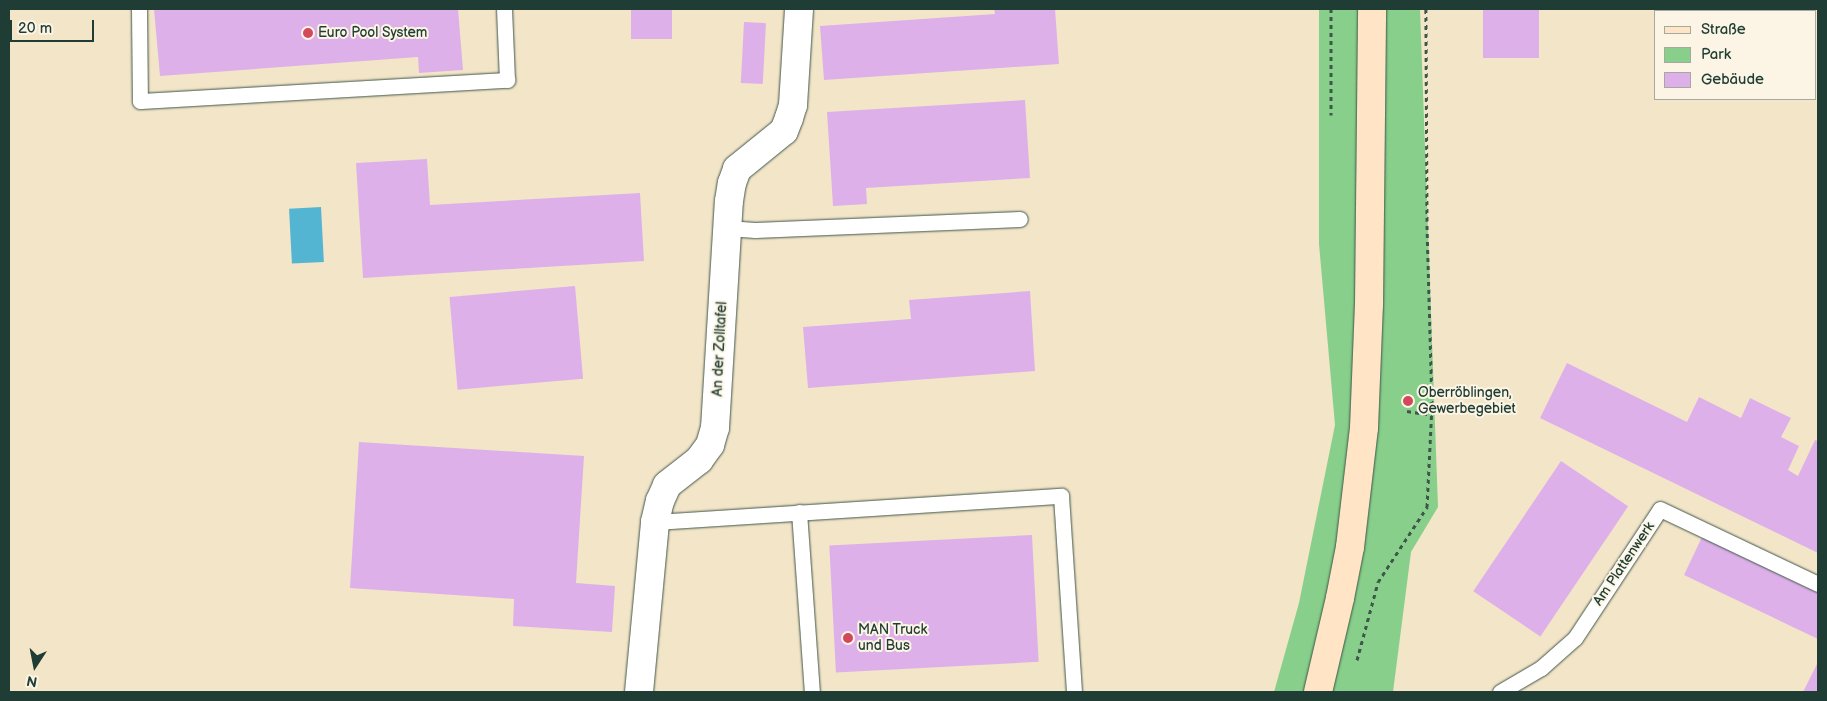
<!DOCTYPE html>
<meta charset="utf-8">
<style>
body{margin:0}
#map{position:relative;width:1827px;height:701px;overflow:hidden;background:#f3e5c8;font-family:"Balsamiq Sans",sans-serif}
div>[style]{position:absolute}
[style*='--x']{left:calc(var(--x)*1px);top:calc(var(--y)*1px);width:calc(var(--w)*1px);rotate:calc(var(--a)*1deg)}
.green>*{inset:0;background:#87cf8a}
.water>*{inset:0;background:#54b5d3;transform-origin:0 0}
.building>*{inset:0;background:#deb0ea;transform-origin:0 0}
.path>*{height:3px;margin-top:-1.5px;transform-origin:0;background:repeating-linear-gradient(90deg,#3f564a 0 4px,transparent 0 8px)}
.roads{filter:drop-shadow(0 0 1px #3f564a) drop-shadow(0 0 1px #3f564a)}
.lane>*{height:15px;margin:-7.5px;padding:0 7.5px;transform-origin:7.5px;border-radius:7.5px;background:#fff}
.street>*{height:28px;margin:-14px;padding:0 14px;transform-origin:14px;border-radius:14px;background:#fff}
.secondary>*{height:28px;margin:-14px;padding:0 14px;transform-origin:14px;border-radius:14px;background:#ffe4c6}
.dots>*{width:14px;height:14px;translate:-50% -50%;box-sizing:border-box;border:2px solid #fcf5e5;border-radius:50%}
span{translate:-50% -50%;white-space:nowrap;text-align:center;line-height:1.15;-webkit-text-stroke:4px #fcf5e5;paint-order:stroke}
.poi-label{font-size:14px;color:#1f3d34}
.left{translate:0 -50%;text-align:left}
.street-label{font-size:14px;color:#1f3d34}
.frame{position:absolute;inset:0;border:10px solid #1f3d34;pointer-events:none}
.legend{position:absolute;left:1654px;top:10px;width:162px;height:90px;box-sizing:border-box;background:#fcf5e5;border:1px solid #a4ab9e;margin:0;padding:6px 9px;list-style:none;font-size:15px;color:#1f3d34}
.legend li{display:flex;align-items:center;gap:10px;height:25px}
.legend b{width:25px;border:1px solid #a4ab9e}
.north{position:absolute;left:10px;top:641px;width:50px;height:50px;-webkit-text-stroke:4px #fcf5e5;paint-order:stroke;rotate:191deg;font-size:14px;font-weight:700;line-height:20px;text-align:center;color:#1f3d34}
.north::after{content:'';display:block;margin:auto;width:18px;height:22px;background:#1f3d34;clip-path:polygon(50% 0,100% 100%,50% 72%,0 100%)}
.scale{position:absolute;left:10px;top:20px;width:84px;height:22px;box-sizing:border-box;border:2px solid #1f3d34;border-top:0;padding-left:6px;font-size:15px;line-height:18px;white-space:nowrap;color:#1f3d34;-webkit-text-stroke:4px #fcf5e5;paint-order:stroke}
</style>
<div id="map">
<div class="green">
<i style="clip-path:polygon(1319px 9px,1420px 9px,1438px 507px,1411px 552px,1393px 692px,1274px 692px,1299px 603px,1335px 425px,1319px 244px)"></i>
</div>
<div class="water">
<i style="left:321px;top:207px;width:55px;height:32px;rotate:87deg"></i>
</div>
<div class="building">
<i style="clip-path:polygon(154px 9px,458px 9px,463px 70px,419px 73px,418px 57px,160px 76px)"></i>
<i style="left:631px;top:9px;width:41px;height:30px"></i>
<i style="clip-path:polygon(994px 9px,1055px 9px,1059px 64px,824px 80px,820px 26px,995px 14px)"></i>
<i style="left:1483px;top:9px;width:56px;height:49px"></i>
<i style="left:744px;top:22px;width:22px;height:61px;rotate:3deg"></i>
<i style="clip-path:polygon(1025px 100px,1030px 178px,866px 188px,867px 204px,833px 206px,827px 112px)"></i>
<i style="clip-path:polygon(427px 159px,430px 205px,640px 193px,644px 261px,363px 278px,356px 163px)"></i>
<i style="left:575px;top:286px;width:93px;height:126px;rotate:85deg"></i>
<i style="clip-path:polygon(1030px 291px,1035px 371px,808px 388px,803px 327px,911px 319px,909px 300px)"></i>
<i style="clip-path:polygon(1567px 363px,1687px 422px,1699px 397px,1741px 418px,1750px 398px,1791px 418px,1781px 437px,1799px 446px,1788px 470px,1798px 476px,1815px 440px,1818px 441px,1818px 553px,1540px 418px)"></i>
<i style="clip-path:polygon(359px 442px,584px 456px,576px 583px,615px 586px,612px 632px,513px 626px,514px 599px,350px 588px)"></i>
<i style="left:1561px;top:461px;width:81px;height:157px;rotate:34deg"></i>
<i style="left:1032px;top:535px;width:127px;height:203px;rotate:87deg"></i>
<i style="clip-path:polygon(1702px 537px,1818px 593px,1818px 639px,1684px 575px)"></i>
<i style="clip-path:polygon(1818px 662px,1818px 692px,1803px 692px)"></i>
</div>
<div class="path">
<i style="--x:1331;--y:9;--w:106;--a:90"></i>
<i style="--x:1407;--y:411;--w:25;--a:9"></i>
<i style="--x:1357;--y:660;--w:81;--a:-74.9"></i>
<i style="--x:1378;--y:582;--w:90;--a:-56.8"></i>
<i style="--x:1427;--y:507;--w:102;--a:-87.2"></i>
<i style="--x:1432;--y:405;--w:184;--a:-91.6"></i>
<i style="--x:1427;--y:221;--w:212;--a:-90.3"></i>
</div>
<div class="roads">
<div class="lane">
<i style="--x:139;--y:9;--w:92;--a:89.4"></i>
<i style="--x:140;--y:101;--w:368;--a:-3.3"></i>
<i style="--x:507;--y:80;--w:71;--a:-92.4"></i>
<i style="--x:727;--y:228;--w:28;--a:4"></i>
<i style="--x:755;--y:230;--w:265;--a:-2.4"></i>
<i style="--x:799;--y:512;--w:180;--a:85.9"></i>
<i style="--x:655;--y:522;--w:407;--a:-3.7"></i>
<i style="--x:1061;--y:496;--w:196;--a:86.2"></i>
<i style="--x:1500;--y:692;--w:48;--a:-30.3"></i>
<i style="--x:1541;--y:668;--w:45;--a:-41.4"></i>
<i style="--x:1575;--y:638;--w:154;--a:-56.6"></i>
<i style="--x:1660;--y:509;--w:175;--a:25.4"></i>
</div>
<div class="street">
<i style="--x:639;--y:692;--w:171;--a:-84.6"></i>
<i style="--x:655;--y:522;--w:22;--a:-77"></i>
<i style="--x:660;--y:501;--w:17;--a:-66"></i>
<i style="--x:667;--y:485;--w:41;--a:-38"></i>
<i style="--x:699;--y:460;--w:19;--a:-54"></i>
<i style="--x:710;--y:445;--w:18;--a:-74"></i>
<i style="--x:715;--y:428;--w:227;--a:-86.5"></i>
<i style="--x:729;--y:201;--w:18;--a:-81"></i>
<i style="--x:732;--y:183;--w:15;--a:-70"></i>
<i style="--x:737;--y:169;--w:60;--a:-39"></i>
<i style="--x:784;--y:131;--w:14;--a:-69"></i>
<i style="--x:789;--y:118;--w:14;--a:-73"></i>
<i style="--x:793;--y:105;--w:96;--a:-86.4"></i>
</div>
<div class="secondary">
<i style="--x:1318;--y:692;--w:97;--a:-76.8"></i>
<i style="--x:1340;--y:598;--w:52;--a:-78.9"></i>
<i style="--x:1350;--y:547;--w:120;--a:-83.3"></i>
<i style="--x:1364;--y:428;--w:123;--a:-87.7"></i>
<i style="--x:1369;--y:305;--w:296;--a:-89.4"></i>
</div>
</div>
<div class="dots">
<i style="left:308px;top:33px;background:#d1495b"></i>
<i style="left:1408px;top:401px;background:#d1495b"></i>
<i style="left:848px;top:638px;background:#d1495b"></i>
</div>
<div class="poi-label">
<span class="left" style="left:318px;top:33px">Euro Pool System</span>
<span class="left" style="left:1418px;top:401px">Oberröblingen,<br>Gewerbegebiet</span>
<span class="left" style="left:858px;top:638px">MAN Truck<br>und Bus</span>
</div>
<div class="street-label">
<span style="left:720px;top:349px;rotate:-87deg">An der Zolltafel</span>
<span style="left:1624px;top:564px;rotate:-56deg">Am Plattenwerk</span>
</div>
<div class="frame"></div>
<ul class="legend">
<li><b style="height:6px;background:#ffe4c6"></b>Straße</li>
<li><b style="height:14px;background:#87cf8a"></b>Park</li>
<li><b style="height:14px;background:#deb0ea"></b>Gebäude</li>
</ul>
<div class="north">N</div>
<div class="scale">20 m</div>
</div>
